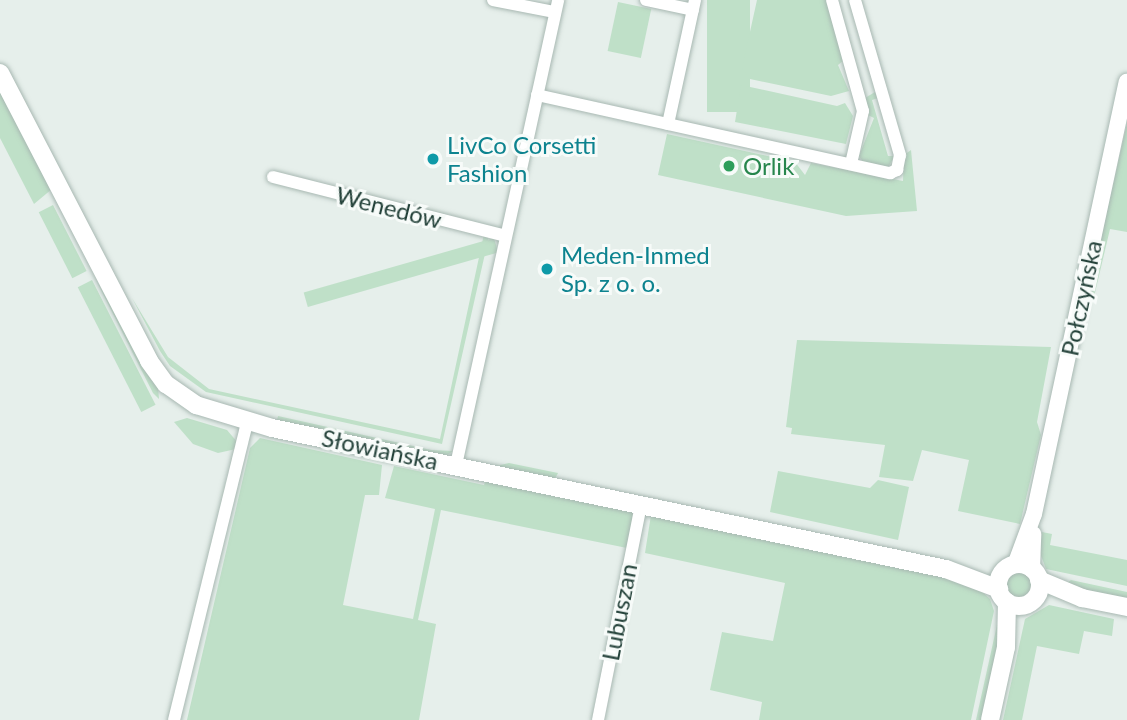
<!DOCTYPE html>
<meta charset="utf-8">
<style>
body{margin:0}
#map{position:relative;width:1127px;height:720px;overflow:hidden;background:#e6efeb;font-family:Lato,sans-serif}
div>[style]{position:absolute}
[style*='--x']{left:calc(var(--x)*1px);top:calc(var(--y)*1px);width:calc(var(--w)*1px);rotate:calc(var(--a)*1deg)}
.green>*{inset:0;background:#bfe0c8;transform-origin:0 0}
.round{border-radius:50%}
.roads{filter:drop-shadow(0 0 2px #a8b8b2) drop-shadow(0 0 2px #a8b8b2)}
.minor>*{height:12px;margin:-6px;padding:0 6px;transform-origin:6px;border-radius:6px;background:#fff}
.tertiary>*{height:16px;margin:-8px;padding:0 8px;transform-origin:8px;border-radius:8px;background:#fff}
.secondary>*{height:18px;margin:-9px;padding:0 9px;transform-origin:9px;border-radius:9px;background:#fff}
.secondary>.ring{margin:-9px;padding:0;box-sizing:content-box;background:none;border:18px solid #fff;border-radius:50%}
.dots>*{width:19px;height:19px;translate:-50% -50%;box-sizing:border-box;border:4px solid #f7fbf9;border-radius:50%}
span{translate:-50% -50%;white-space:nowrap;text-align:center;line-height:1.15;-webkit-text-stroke:6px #f7fbf9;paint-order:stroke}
.culture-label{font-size:24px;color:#0d838f}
.left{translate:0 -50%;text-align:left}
.leisure-label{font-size:24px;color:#27864d}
.street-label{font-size:24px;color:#24423a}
</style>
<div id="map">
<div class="green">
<i style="left:707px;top:0;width:43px;height:112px"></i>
<i style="clip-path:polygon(757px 0,827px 0,844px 60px,838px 65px,849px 91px,831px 96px,750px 79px,742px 68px)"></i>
<i style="left:618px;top:2px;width:34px;height:50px;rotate:12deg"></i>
<i style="clip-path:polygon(741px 85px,837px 106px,845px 103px,853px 116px,846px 144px,735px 122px)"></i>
<i style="clip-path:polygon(0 88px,52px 189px,34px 204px,0 138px)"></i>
<i style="clip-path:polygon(875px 92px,878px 98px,872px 100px,888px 156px,895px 156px,888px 167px,863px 162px,859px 156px,874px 118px,868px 115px,865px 98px)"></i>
<i style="clip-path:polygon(1127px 123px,1127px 232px,1110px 229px,1093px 301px,1088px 295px)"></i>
<i style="clip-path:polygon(667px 134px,795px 162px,805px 175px,811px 163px,903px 181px,904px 155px,911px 150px,917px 211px,846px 216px,658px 175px)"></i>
<i style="left:53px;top:205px;width:74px;height:16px;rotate:63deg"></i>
<i style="clip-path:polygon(484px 234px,489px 236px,442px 444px,206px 392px,170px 366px,160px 351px,132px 298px,168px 357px,209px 389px,440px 439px)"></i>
<i style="left:494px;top:238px;width:15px;height:198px;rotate:74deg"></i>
<i style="clip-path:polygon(95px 278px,158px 387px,159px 399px,153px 393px)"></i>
<i style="left:92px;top:280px;width:140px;height:16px;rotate:63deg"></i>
<i style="clip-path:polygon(797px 340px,1051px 347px,1037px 422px,1041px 435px,1020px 524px,958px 511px,969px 460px,922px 450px,913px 481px,879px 477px,885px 445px,791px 434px,792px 428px,786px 427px)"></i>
<i style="clip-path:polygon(278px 416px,431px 450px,453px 451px,446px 456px,392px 446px,277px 420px)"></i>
<i style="clip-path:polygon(187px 418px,227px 430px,238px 443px,236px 449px,218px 453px,193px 444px,174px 422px)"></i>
<i style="clip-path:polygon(260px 438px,382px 465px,379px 495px,365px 495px,343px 605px,413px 619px,435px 509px,385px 498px,394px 466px,484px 485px,486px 477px,636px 511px,627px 548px,441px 510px,418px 620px,436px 624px,419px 720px,187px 720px,250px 448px)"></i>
<i style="clip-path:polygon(509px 463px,558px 473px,555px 479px,496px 466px)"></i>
<i style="clip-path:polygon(778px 471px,870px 488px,878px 480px,909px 487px,898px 540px,770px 512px)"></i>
<i style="clip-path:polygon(651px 515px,971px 581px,990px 599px,994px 611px,971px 720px,759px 720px,762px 702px,710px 690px,722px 632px,773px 641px,785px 583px,645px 553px)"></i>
<i style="clip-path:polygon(1042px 532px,1052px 534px,1050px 545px,1127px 560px,1127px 586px,1046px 569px,1040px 553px)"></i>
<i class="round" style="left:1006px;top:572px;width:26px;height:26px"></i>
<i style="clip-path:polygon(1071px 580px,1127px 592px,1127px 602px,1062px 587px)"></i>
<i style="clip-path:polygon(1049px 605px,1114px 619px,1112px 636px,1084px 631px,1079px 654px,1037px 646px,1022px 720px,1003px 720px,1025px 619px)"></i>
<i style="clip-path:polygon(1003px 624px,985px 720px,976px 720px,997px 625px)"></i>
</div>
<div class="roads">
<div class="minor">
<i style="--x:493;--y:0;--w:63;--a:11"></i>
<i style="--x:646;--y:0;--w:48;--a:12"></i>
<i style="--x:832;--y:0;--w:115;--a:74.4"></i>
<i style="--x:863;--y:111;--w:54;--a:102.8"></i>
<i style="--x:537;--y:95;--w:362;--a:12.5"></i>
<i style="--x:890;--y:173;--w:8;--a:-23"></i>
<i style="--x:897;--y:170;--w:15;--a:-79"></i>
<i style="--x:900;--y:155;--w:161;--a:-106.2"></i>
<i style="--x:668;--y:124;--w:127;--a:-77.7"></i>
<i style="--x:273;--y:177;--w:240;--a:14.2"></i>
<i style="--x:456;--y:465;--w:476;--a:-77.6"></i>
<i style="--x:174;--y:720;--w:307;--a:-76.2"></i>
<i style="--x:598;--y:720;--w:219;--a:-78.7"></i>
</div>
<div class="tertiary">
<i style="--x:1015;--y:565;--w:54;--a:-69.6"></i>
<i style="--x:1034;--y:514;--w:442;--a:-77.9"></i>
<i style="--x:1032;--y:570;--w:36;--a:-88"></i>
</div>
<div class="secondary">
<i style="--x:0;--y:73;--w:324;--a:62.6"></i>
<i style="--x:149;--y:361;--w:29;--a:54"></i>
<i style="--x:166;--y:384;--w:37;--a:35"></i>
<i style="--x:196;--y:405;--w:79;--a:16.8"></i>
<i style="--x:272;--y:428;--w:689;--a:11.82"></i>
<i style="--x:946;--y:569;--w:57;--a:20.7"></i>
<i class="ring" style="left:998px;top:564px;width:24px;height:24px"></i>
<i style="--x:1039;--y:580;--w:47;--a:22.7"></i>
<i style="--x:1082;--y:598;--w:46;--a:11.3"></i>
<i style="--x:990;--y:720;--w:75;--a:-77.6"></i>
<i style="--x:1006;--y:647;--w:45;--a:-88.7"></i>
</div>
</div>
<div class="dots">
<i style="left:433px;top:159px;background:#0f9aa8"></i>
<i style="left:729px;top:166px;background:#2e9e5b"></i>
<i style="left:547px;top:269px;background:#0f9aa8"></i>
</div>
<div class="culture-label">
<span class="left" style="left:447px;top:159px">LivCo Corsetti<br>Fashion</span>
<span class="left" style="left:561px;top:269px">Meden-Inmed<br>Sp. z o. o.</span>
</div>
<div class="leisure-label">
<span class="left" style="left:743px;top:166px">Orlik</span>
</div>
<div class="street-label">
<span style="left:389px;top:207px;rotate:14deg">Wenedów</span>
<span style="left:1081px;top:298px;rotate:-78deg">Połczyńska</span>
<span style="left:380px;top:449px;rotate:12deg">Słowiańska</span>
<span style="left:619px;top:612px;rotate:-79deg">Lubuszan</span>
</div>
</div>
